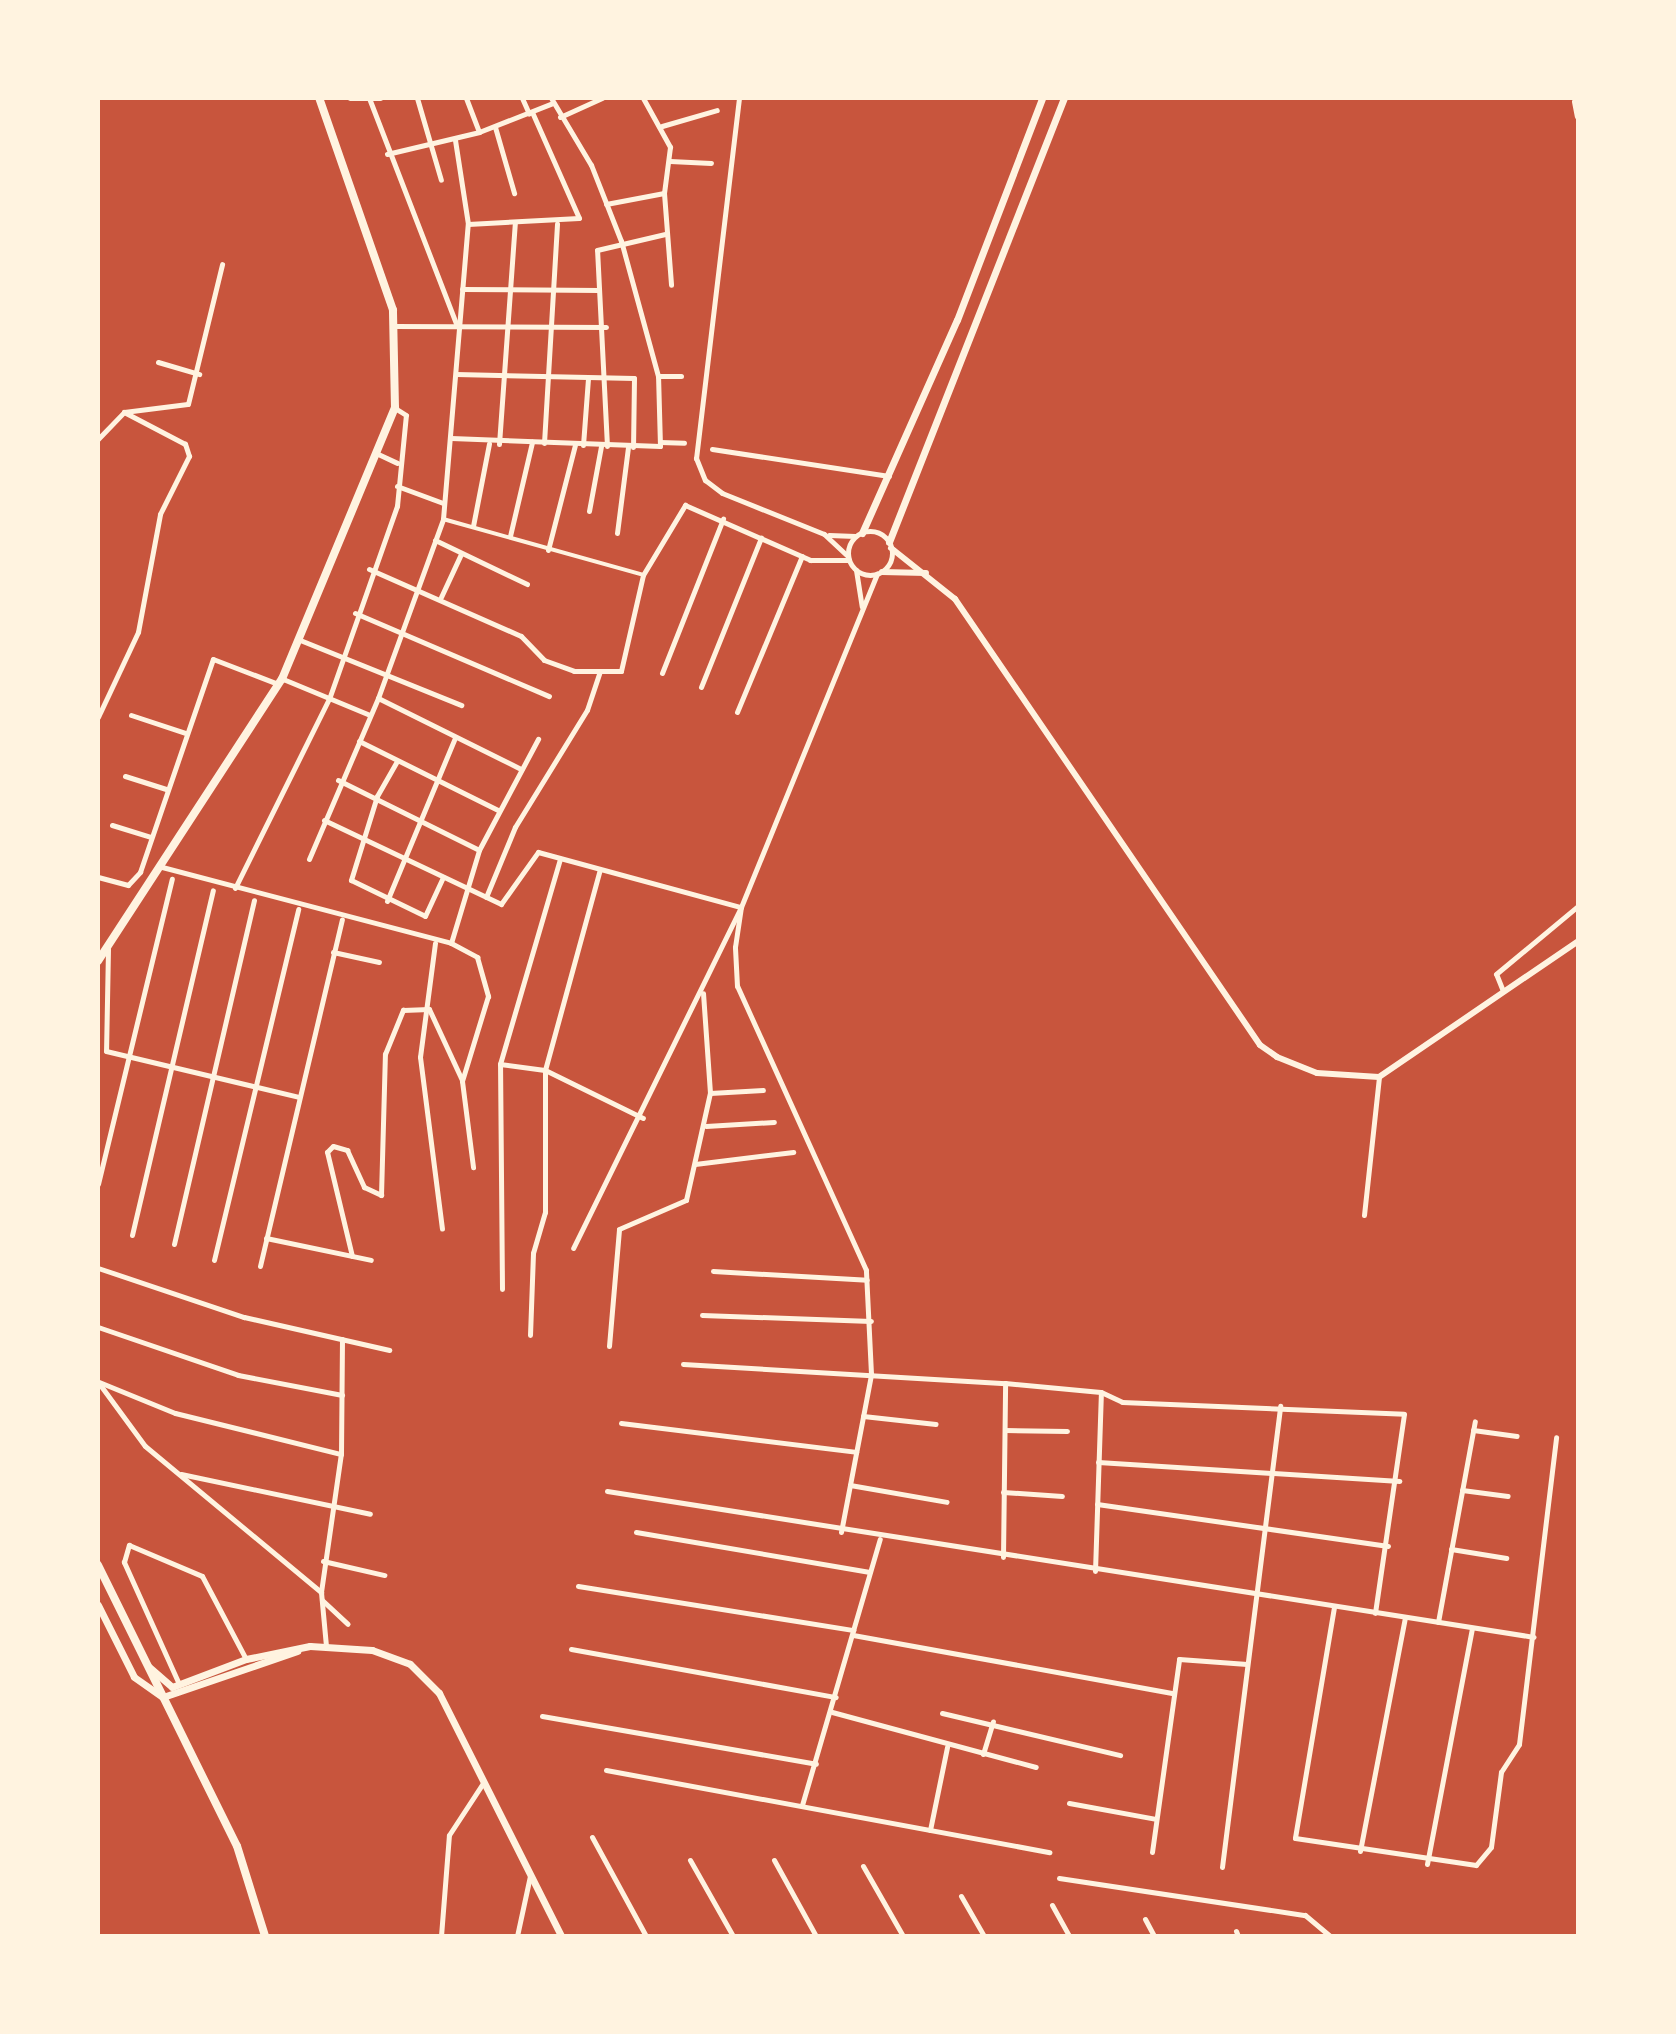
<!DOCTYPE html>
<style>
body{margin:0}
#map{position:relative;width:1676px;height:2034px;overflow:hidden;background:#c8553d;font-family:"Varela Round",sans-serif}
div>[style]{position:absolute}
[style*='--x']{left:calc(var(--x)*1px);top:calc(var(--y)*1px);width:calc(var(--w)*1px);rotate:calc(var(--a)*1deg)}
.pedestrian>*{height:4px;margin:-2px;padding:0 2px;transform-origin:2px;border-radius:2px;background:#fff3e0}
.minor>*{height:5px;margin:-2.5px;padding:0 2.5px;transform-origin:2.5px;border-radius:2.5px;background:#fff3e0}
.minor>.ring{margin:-2.5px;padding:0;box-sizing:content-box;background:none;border:5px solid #fff3e0;border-radius:50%}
.tertiary>*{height:6px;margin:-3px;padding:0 3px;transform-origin:3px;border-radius:3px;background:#fff3e0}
.secondary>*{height:7px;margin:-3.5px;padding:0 3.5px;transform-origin:3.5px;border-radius:3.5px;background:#fff3e0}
.primary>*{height:8px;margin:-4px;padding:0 4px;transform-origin:4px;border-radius:4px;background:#fff3e0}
span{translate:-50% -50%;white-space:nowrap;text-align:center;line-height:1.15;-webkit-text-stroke:7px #fff3e0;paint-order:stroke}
.frame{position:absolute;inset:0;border:100px solid #fff3e0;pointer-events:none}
</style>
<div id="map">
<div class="pedestrian">
<i style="--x:443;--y:519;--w:208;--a:15.6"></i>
</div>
<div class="minor">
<i style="--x:350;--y:98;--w:30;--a:0"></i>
<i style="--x:369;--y:98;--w:244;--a:68.9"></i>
<i style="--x:417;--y:98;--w:85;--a:73.7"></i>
<i style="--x:466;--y:98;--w:36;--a:69"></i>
<i style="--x:522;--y:98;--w:17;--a:66"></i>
<i style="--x:643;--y:98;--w:56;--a:61.1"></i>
<i style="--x:670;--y:147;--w:46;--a:97.4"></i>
<i style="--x:664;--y:193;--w:92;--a:85.6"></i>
<i style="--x:739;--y:98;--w:363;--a:96.8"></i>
<i style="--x:696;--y:458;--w:24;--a:68"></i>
<i style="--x:705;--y:480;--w:21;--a:37"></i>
<i style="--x:722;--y:493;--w:110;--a:21.9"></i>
<i style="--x:824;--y:534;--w:33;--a:43"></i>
<i style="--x:560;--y:117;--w:46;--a:-24.3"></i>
<i style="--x:662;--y:126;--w:57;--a:-16.2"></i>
<i style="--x:495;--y:127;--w:69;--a:73.9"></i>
<i style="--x:387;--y:154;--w:95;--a:-13.4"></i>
<i style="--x:479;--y:132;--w:79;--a:-21.4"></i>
<i style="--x:670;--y:161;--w:41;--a:2.8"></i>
<i style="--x:606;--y:204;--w:59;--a:-10.7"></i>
<i style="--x:468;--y:224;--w:111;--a:-3.1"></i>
<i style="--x:579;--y:218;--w:116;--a:-113.9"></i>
<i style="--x:462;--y:289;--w:137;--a:0.4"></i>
<i style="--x:395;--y:326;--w:211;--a:0.3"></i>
<i style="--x:158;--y:362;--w:43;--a:16.3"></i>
<i style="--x:456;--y:374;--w:178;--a:1.3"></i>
<i style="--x:634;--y:378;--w:69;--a:90.8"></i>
<i style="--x:658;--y:376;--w:23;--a:0"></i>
<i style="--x:451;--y:438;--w:209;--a:2.2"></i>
<i style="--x:660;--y:446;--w:70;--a:-91.6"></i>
<i style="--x:658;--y:376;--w:140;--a:-105.3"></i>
<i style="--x:621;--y:241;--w:82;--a:-111.5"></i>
<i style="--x:591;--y:165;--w:78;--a:-120.8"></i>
<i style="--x:98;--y:439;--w:37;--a:-46"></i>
<i style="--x:124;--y:412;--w:64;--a:-7.1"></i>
<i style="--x:188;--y:404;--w:144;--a:-76.3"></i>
<i style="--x:660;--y:442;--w:24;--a:2"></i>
<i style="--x:544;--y:443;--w:220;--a:-86.6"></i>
<i style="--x:499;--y:444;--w:222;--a:-85.9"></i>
<i style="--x:583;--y:445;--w:66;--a:-85.7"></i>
<i style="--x:607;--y:446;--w:196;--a:-92.9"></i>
<i style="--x:597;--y:250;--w:70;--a:-13.2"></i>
<i style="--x:712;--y:449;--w:179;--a:8.7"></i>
<i style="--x:378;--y:454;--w:21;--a:25"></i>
<i style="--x:397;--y:486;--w:49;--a:20.3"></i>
<i style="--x:589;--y:511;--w:66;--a:-79.5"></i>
<i style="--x:473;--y:526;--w:84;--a:-79"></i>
<i class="ring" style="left:848px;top:531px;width:39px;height:39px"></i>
<i style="--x:617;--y:533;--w:87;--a:-82.7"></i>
<i style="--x:829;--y:535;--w:26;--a:2"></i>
<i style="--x:510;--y:536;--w:97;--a:-76.8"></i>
<i style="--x:435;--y:540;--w:102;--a:25.6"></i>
<i style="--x:548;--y:550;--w:108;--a:-75.6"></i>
<i style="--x:369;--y:569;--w:166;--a:23.8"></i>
<i style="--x:521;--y:636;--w:33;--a:46"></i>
<i style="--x:544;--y:660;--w:32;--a:20"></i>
<i style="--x:574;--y:671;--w:47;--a:0"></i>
<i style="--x:621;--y:671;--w:98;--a:-77.1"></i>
<i style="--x:643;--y:575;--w:82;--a:-59"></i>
<i style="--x:685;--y:505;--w:137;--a:23.7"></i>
<i style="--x:810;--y:560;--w:39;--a:0"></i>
<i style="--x:856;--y:570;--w:37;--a:81"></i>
<i style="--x:441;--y:597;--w:47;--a:-65.1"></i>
<i style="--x:355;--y:613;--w:211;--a:23.2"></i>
<i style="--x:300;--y:640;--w:174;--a:22"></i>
<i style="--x:662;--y:673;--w:166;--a:-68.4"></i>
<i style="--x:283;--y:679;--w:94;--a:22.5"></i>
<i style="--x:701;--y:687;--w:161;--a:-68.1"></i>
<i style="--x:378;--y:698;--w:160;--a:26.4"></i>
<i style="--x:737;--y:712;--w:169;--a:-67.4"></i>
<i style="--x:131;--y:715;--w:57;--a:18.4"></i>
<i style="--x:98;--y:717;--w:94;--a:-64.8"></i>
<i style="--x:138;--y:632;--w:120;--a:-79.4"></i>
<i style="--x:160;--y:514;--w:65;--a:-63.4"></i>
<i style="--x:189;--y:456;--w:13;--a:-108"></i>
<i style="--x:185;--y:444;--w:69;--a:-152.3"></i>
<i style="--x:359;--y:741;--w:155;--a:26.4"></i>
<i style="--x:397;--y:761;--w:40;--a:119.7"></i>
<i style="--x:377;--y:796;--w:88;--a:107.2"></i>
<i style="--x:351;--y:880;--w:82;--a:25.9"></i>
<i style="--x:425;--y:916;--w:43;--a:-65.2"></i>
<i style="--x:125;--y:776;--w:43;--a:17.6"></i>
<i style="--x:338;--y:780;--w:157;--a:26.4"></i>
<i style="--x:324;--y:820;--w:196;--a:25.4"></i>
<i style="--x:501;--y:904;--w:64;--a:-54.6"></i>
<i style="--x:538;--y:852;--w:210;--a:15.2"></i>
<i style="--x:741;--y:907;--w:380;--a:116.2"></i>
<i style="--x:112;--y:825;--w:41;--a:17.1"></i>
<i style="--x:309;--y:859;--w:175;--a:-66.8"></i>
<i style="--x:378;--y:698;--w:190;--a:-70"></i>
<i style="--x:443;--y:519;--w:296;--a:-85.2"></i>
<i style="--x:468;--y:224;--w:85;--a:-98.8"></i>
<i style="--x:162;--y:867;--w:299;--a:14.7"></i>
<i style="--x:451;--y:943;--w:30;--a:28"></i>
<i style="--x:477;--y:957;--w:41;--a:74.2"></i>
<i style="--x:488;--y:996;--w:89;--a:107"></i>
<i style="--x:462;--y:1081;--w:87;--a:82.7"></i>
<i style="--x:98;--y:877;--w:31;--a:15"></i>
<i style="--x:128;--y:885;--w:18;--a:-47"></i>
<i style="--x:140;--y:872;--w:225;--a:-71.1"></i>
<i style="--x:213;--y:659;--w:70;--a:21"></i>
<i style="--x:235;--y:888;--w:211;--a:-63.6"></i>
<i style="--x:329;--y:699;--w:205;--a:-70.6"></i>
<i style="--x:397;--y:506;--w:91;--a:-84.4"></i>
<i style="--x:406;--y:415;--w:13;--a:-148"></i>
<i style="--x:486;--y:897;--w:76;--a:-67.5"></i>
<i style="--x:515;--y:827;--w:137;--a:-58.4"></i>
<i style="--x:587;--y:710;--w:41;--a:-71.6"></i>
<i style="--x:387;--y:901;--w:177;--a:-67.4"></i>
<i style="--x:435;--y:943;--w:115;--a:97.5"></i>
<i style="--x:420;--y:1057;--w:173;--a:82.7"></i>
<i style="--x:451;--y:943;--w:97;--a:-73.2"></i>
<i style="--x:479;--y:850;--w:126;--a:-62"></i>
<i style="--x:108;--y:949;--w:102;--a:91.1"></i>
<i style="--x:106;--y:1051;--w:198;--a:13.4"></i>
<i style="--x:333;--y:952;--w:47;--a:12.3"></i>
<i style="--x:1503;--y:991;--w:18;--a:-112"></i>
<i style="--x:1496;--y:974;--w:107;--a:-39.7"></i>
<i style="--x:500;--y:1064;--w:45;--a:7.6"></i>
<i style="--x:545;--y:1070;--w:109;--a:26.1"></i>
<i style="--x:710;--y:1093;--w:53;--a:-3.2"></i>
<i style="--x:706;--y:1126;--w:68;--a:-3.4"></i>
<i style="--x:695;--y:1164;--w:99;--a:-7"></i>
<i style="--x:98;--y:1184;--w:314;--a:-76.4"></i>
<i style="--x:1364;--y:1215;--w:139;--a:-83.8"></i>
<i style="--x:132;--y:1235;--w:354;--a:-76.8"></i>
<i style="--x:266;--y:1238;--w:107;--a:11.8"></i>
<i style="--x:174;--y:1244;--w:353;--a:-76.9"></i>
<i style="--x:352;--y:1256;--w:107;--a:-103.5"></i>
<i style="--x:327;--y:1152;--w:8;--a:-45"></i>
<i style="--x:333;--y:1146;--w:15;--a:16"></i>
<i style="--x:347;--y:1150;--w:41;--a:65.3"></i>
<i style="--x:364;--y:1187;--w:19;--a:25"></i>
<i style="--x:381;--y:1195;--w:141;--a:-88.4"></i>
<i style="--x:385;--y:1054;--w:48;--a:-67.8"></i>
<i style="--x:403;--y:1010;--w:26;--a:-2"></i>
<i style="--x:429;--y:1009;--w:78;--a:65.1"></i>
<i style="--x:214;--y:1260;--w:361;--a:-76.5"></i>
<i style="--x:260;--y:1266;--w:356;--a:-76.7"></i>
<i style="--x:98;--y:1268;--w:154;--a:18.6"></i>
<i style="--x:244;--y:1317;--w:149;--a:12.8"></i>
<i style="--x:713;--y:1271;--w:154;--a:3.3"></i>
<i style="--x:502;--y:1289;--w:225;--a:-90.5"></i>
<i style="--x:500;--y:1064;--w:214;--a:-73.7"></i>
<i style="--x:702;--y:1315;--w:169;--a:2"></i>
<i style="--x:98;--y:1327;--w:148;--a:18.9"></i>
<i style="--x:238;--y:1375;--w:106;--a:10.9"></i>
<i style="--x:530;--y:1335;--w:82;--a:-87.9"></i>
<i style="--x:533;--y:1253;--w:43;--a:-73.7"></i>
<i style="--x:545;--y:1212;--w:142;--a:-90"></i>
<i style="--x:545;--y:1070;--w:208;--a:-74.7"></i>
<i style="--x:609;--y:1346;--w:117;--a:-85.1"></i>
<i style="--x:619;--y:1229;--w:73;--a:-23.4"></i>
<i style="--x:686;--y:1200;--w:110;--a:-77.4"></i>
<i style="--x:710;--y:1093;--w:100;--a:-94"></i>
<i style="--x:683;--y:1364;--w:323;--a:3.4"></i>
<i style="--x:1005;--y:1383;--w:96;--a:5.4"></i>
<i style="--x:1101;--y:1392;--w:23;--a:25"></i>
<i style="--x:1122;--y:1402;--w:282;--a:2.4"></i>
<i style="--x:1404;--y:1414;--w:201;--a:98.3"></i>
<i style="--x:98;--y:1382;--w:79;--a:53.7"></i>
<i style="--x:145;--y:1446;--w:229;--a:39.7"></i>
<i style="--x:99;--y:1382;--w:82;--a:22.2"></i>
<i style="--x:175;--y:1413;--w:171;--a:13.9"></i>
<i style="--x:863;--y:1416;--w:73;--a:6.3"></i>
<i style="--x:621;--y:1423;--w:237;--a:7"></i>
<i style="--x:1005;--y:1430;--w:62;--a:0.9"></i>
<i style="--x:1473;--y:1430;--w:44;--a:7.8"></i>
<i style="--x:1098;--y:1462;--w:302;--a:3.6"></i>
<i style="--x:181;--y:1474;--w:193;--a:11.9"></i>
<i style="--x:850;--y:1485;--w:98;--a:9.9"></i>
<i style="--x:1462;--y:1490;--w:46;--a:7.4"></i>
<i style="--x:607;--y:1491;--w:938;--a:8.95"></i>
<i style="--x:1003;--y:1492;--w:59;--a:3.9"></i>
<i style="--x:1097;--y:1504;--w:294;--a:8.2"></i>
<i style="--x:636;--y:1532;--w:237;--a:9.7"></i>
<i style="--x:841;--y:1532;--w:161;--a:-79.2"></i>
<i style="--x:871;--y:1374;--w:104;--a:-92.8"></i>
<i style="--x:866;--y:1270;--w:312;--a:-114.4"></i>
<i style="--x:737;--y:986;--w:39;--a:-93"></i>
<i style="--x:735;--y:947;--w:40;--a:-81.5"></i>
<i style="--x:741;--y:907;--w:360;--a:-67.8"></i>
<i style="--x:1451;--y:1549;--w:56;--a:9.3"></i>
<i style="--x:1003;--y:1557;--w:174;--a:-89.3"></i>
<i style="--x:323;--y:1561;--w:63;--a:12.9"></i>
<i style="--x:1095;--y:1571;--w:179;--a:-88.1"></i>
<i style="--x:578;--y:1586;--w:279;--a:9.1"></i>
<i style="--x:322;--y:1600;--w:35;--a:43"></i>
<i style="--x:1334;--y:1607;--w:234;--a:99.6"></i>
<i style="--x:1295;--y:1838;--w:183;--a:8.5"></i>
<i style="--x:1476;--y:1865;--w:23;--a:-50"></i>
<i style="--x:1491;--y:1847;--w:76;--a:-82.4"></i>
<i style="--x:1501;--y:1772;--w:33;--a:-57"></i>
<i style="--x:1519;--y:1744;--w:309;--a:-83.1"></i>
<i style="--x:1438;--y:1622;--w:204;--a:-79.6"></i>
<i style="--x:853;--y:1635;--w:324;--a:10.3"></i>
<i style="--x:326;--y:1646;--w:54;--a:-95.3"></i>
<i style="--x:321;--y:1592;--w:139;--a:-81.8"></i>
<i style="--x:341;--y:1454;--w:115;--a:-89.5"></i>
<i style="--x:571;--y:1649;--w:269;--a:10.3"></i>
<i style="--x:179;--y:1684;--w:134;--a:-114.3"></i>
<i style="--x:124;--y:1562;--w:18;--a:-74"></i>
<i style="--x:129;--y:1545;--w:79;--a:23"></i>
<i style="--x:202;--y:1576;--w:94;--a:62.1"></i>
<i style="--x:832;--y:1712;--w:211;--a:15.1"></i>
<i style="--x:942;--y:1713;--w:183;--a:13.3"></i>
<i style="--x:542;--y:1716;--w:278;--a:9.9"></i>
<i style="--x:983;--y:1754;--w:34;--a:-73"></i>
<i style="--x:606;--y:1770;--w:451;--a:10.5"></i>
<i style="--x:1069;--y:1803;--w:88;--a:10.4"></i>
<i style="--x:802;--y:1805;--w:277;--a:-73.7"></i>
<i style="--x:930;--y:1830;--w:85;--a:-78.4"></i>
<i style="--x:592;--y:1837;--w:113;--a:61.4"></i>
<i style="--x:1360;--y:1851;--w:238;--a:-79.1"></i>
<i style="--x:1152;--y:1852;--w:195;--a:-82"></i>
<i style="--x:1179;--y:1659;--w:68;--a:4.2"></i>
<i style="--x:690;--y:1860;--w:87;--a:60.5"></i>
<i style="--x:774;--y:1860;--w:87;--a:61.1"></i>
<i style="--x:1427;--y:1864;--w:240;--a:-79.2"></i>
<i style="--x:863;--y:1866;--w:81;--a:60.3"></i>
<i style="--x:1222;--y:1867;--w:465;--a:-82.8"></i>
<i style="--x:1059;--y:1878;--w:249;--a:8.6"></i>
<i style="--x:1305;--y:1915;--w:33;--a:40"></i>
<i style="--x:961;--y:1896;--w:46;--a:60.1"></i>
<i style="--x:1052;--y:1905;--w:35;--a:61"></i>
<i style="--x:1145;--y:1919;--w:19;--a:62"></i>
<i style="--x:1236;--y:1931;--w:5;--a:68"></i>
<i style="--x:441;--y:1936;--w:101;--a:-85.5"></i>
<i style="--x:449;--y:1835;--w:62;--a:-56.8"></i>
<i style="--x:517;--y:1936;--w:61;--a:-77.8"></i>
</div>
<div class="tertiary">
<i style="--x:1575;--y:102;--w:15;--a:79"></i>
<i style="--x:891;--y:548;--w:82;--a:38.6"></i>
<i style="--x:955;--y:599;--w:540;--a:55.63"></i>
<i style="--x:1260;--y:1045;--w:21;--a:35"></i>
<i style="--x:1277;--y:1057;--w:43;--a:21.8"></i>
<i style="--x:1317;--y:1073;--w:62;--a:3.7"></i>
<i style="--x:1379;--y:1077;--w:241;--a:-34.3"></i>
<i style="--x:882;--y:572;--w:44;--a:1.3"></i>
</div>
<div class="secondary">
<i style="--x:862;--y:533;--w:233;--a:-66"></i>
<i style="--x:957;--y:320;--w:238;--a:-69"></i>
<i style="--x:889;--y:542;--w:477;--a:-68.5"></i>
<i style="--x:98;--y:1605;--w:80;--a:63.4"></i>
<i style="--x:134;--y:1677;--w:35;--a:35"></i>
<i style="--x:163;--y:1697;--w:142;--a:-18.9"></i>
<i style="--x:149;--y:1667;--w:30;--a:41"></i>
<i style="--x:172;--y:1687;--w:79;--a:-20.7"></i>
<i style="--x:246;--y:1659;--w:65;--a:-11.5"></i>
<i style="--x:310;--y:1646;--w:62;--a:3.7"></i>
<i style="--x:372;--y:1650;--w:40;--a:20.2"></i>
<i style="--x:410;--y:1664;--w:41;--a:45"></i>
<i style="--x:439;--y:1693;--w:272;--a:63.3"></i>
</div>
<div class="primary">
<i style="--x:98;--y:961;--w:337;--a:-56.9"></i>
<i style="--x:282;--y:679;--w:294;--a:-67.4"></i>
<i style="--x:395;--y:408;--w:98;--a:-91.2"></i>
<i style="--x:393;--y:310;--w:225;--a:-109.2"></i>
<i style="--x:98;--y:1565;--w:313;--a:63.7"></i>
<i style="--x:237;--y:1846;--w:94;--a:72.7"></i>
</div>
<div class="frame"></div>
</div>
